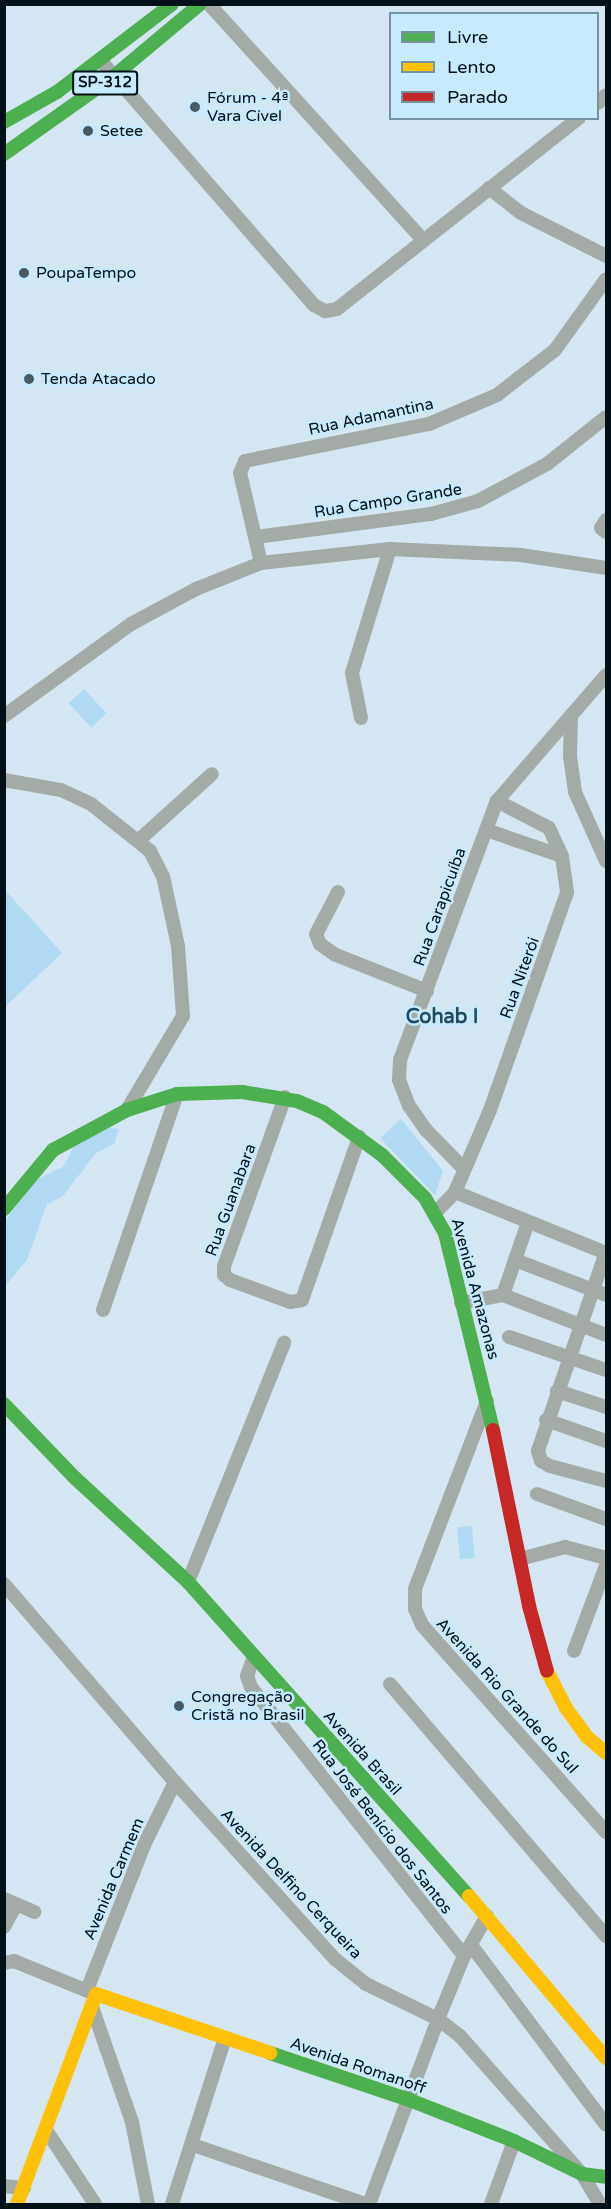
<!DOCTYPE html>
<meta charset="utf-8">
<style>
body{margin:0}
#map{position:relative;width:611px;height:2209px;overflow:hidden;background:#d3e6f1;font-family:"Varela Round",sans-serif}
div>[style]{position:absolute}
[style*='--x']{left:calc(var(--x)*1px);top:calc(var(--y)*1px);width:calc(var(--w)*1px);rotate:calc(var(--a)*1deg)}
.green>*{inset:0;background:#b0daf2;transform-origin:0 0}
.street>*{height:14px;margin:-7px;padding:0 7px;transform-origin:7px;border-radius:7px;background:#a4aba6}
.fast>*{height:14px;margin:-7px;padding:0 7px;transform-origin:7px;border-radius:7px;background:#4caf50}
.slow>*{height:14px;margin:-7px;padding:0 7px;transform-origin:7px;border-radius:7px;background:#ffc107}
.jam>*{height:14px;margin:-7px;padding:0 7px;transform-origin:7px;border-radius:7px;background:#c62828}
.dots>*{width:16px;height:16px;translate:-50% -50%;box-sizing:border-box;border:3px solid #c6eafe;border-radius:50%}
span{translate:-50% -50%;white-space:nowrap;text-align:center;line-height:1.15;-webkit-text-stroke:5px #c6eafe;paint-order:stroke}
.shield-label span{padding:2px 4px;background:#c6eafe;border:2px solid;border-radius:4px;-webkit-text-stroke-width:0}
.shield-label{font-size:15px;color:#010f17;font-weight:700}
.poi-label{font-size:16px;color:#010f17}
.left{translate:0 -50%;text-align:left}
.street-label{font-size:16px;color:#010f17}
.quarter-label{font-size:20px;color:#224b60;font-weight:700}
.frame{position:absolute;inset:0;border:6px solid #010f17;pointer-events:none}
.legend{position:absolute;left:389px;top:12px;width:210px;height:108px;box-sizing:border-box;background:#c6eafe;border:2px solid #7792a2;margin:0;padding:8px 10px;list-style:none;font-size:18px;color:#010f17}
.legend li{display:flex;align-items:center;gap:12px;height:30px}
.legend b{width:30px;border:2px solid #7792a2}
</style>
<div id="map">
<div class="green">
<i style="left:84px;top:689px;width:33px;height:21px;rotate:47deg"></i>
<i style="clip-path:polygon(5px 890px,62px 953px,5px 1007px)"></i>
<i style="clip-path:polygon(401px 1119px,443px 1171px,435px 1195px,380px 1138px)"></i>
<i style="clip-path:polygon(104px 1127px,119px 1129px,114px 1144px,96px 1153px,62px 1197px,47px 1204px,27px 1260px,5px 1286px,5px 1221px,36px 1180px,63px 1167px,74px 1146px)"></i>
<i style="left:472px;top:1526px;width:32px;height:15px;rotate:85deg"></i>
</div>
<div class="street">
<i style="--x:209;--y:4;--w:319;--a:47.8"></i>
<i style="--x:101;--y:61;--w:324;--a:48.9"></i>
<i style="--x:314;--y:305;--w:13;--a:29"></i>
<i style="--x:325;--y:311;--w:12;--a:-9"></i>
<i style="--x:337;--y:309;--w:308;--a:-38.3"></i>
<i style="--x:598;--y:103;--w:11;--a:-45"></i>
<i style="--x:489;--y:188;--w:41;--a:38"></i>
<i style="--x:521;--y:213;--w:95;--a:26.8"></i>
<i style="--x:606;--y:520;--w:9;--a:122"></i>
<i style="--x:601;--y:528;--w:6;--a:39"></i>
<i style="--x:256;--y:537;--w:177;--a:-7.5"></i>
<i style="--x:431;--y:514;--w:49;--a:-15.5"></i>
<i style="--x:478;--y:501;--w:78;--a:-28.2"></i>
<i style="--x:547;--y:464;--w:75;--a:-38.5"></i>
<i style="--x:261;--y:563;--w:92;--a:-103.1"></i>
<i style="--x:240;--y:473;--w:13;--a:-67"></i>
<i style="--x:245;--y:461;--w:188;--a:-11.4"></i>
<i style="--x:429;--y:424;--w:74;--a:-23.1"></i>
<i style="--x:497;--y:395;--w:73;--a:-37.8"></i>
<i style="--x:555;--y:350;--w:87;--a:-54.3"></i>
<i style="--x:571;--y:715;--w:41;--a:91.4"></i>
<i style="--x:570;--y:756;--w:36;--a:82"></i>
<i style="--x:575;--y:792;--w:76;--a:65.8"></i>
<i style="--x:4;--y:716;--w:157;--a:-35.9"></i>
<i style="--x:131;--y:624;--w:74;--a:-28.3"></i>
<i style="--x:196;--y:589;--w:70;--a:-21.8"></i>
<i style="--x:261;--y:563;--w:130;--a:-6.2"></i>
<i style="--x:390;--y:549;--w:131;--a:2.6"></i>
<i style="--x:521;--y:555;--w:86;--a:8.7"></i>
<i style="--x:361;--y:718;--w:46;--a:-101.3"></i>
<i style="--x:352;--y:673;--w:130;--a:-73"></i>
<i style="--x:4;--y:780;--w:58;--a:10"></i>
<i style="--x:61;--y:790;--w:33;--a:25"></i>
<i style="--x:91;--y:804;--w:75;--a:38.5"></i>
<i style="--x:150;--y:851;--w:28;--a:63"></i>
<i style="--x:163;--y:876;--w:72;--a:77.9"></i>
<i style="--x:178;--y:946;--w:70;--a:85.9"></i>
<i style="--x:183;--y:1016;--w:109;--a:120.8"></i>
<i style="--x:486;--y:830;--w:80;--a:18.9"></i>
<i style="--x:139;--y:840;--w:98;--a:-42.1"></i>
<i style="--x:338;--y:892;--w:47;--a:117.6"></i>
<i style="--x:316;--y:934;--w:11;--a:68"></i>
<i style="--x:320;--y:944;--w:19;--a:35"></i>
<i style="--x:336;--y:955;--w:98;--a:21.6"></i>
<i style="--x:285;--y:1097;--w:180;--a:109.8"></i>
<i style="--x:224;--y:1266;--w:9;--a:90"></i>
<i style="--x:224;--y:1275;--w:8;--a:40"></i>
<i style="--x:230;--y:1280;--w:64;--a:20.1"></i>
<i style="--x:290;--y:1302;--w:12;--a:-9"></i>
<i style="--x:302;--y:1300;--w:173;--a:-70.7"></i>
<i style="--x:462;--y:1167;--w:52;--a:-134.2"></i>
<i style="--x:426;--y:1130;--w:29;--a:-125"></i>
<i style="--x:409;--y:1106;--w:28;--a:-111"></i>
<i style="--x:399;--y:1080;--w:20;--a:-87"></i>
<i style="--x:400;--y:1060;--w:277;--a:-69.5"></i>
<i style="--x:497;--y:801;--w:167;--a:-49.1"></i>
<i style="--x:455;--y:1192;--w:89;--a:-66.9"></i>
<i style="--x:490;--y:1110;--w:231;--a:-70.5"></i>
<i style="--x:567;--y:892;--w:36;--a:-98"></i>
<i style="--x:562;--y:856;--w:31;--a:-115"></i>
<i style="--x:549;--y:828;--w:59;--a:-152.6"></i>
<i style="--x:436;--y:1212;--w:28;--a:-46"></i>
<i style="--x:455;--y:1192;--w:163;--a:22"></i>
<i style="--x:606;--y:1252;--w:210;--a:108.9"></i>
<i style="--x:538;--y:1451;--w:10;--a:73"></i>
<i style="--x:541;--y:1461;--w:10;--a:29"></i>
<i style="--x:550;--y:1466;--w:58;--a:15"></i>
<i style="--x:515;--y:1260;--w:97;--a:21"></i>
<i style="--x:503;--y:1295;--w:110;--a:21.2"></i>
<i style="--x:461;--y:1303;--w:43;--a:-10.8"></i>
<i style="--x:503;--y:1295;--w:77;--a:-71.1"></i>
<i style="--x:103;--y:1310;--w:228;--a:-71.1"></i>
<i style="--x:509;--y:1337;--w:102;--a:18.8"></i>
<i style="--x:557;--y:1391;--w:52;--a:18.1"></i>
<i style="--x:487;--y:1401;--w:201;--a:111"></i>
<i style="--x:415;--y:1589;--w:20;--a:90"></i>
<i style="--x:415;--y:1609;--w:17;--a:66"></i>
<i style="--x:422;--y:1625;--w:277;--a:48.4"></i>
<i style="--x:546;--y:1420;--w:64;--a:19.3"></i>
<i style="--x:537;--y:1494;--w:73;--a:19.9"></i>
<i style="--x:520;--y:1559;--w:47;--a:-14.9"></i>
<i style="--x:565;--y:1547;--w:42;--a:15"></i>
<i style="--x:188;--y:1582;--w:258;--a:-68.1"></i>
<i style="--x:4;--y:1584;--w:262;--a:49.2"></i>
<i style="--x:175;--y:1782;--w:239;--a:47.9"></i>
<i style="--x:335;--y:1959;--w:40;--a:39"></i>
<i style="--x:366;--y:1984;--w:80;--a:25.9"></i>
<i style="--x:438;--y:2019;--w:28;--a:38"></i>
<i style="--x:460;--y:2036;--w:184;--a:48.5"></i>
<i style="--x:582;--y:2174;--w:35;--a:59"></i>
<i style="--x:574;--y:1651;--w:91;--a:-69.4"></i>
<i style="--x:254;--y:1656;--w:21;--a:109"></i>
<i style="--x:247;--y:1676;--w:12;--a:70"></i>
<i style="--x:251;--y:1687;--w:343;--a:51.6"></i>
<i style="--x:390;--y:1684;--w:332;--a:49.4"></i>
<i style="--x:4;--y:1899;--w:33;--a:23"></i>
<i style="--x:4;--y:1927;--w:26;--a:-62"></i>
<i style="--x:471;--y:1945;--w:225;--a:53.1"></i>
<i style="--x:4;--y:1963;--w:10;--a:-11"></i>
<i style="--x:14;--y:1961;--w:87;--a:22.2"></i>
<i style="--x:87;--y:1990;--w:158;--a:-68.5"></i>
<i style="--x:145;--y:1843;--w:68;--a:-63.8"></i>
<i style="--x:92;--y:2007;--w:122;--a:70.8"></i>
<i style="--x:132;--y:2122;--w:84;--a:79"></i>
<i style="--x:46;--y:2130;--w:89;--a:56.5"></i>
<i style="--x:193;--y:2145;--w:182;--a:18.9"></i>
<i style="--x:4;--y:2186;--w:20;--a:6"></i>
<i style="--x:172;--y:2204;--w:174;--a:-72.3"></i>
<i style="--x:369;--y:2204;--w:197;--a:-69.5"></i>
<i style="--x:438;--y:2019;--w:68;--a:-67.6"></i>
<i style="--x:464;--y:1956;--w:46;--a:-60.1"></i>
<i style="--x:491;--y:2204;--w:67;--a:-69.9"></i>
</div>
<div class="fast">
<i style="--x:4;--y:122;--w:61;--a:-29.5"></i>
<i style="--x:57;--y:92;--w:145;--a:-37.4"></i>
<i style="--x:4;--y:154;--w:135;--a:-35.3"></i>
<i style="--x:114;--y:76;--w:112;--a:-39.9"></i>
<i style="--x:4;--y:1209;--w:77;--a:-50.3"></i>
<i style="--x:53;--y:1150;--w:84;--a:-28.4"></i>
<i style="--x:127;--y:1110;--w:52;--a:-17.7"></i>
<i style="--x:177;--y:1094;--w:65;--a:-1.8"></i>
<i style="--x:242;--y:1092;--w:56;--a:9.3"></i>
<i style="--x:297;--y:1101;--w:28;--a:23"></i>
<i style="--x:323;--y:1112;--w:73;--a:36.1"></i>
<i style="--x:382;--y:1155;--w:61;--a:45"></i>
<i style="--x:425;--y:1198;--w:40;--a:60.3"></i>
<i style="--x:445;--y:1233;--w:203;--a:76.3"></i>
<i style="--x:4;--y:1404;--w:103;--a:46.2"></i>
<i style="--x:75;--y:1478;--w:154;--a:42.6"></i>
<i style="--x:188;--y:1582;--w:421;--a:48.2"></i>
<i style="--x:270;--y:2053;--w:145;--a:18.6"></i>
<i style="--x:407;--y:2099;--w:115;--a:21.4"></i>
<i style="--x:514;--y:2141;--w:76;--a:25.9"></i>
<i style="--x:582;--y:2174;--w:24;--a:7"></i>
</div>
<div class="slow">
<i style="--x:547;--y:1671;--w:42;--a:62.8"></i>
<i style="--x:566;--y:1708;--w:36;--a:54"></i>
<i style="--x:587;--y:1737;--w:25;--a:40"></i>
<i style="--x:469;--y:1896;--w:212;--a:49.8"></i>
<i style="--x:17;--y:2204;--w:224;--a:-69.4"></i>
<i style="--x:96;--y:1994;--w:184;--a:18.7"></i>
</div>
<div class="jam">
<i style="--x:493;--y:1430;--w:180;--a:78.4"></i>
<i style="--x:529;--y:1606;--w:67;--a:74.5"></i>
</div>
<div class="dots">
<i style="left:195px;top:107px;background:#4a5a63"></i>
<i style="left:88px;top:131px;background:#4a5a63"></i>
<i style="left:24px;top:273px;background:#4a5a63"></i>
<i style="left:29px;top:379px;background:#4a5a63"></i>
<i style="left:179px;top:1706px;background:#4a5a63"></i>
</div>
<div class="shield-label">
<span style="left:105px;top:83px">SP-312</span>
</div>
<div class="poi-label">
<span class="left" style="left:207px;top:107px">Fórum - 4ª<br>Vara Cível</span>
<span class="left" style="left:100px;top:131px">Setee</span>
<span class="left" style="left:36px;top:273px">PoupaTempo</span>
<span class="left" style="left:41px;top:379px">Tenda Atacado</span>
<span class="left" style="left:191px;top:1706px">Congregação<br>Cristã no Brasil</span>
</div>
<div class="street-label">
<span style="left:371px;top:417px;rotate:-12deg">Rua Adamantina</span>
<span style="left:388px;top:501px;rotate:-9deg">Rua Campo Grande</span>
<span style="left:440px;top:907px;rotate:-70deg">Rua Carapicuíba</span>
<span style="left:520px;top:978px;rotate:-70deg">Rua Niterói</span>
<span style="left:231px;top:1200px;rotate:-70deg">Rua Guanabara</span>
<span style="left:475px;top:1289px;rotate:75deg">Avenida Amazonas</span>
<span style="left:507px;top:1696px;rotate:48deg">Avenida Rio Grande do Sul</span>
<span style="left:362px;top:1753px;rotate:48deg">Avenida Brasil</span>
<span style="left:382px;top:1827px;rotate:52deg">Rua José Benício dos Santos</span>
<span style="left:114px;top:1879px;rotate:-67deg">Avenida Carmem</span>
<span style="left:291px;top:1884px;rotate:47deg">Avenida Delfino Cerqueira</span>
<span style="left:358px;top:2066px;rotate:19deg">Avenida Romanoff</span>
</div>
<div class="quarter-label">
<span style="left:442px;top:1017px">Cohab I</span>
</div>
<div class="frame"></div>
<ul class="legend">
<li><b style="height:8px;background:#4caf50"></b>Livre</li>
<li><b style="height:8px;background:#ffc107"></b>Lento</li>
<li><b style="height:8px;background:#c62828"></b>Parado</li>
</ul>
</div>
